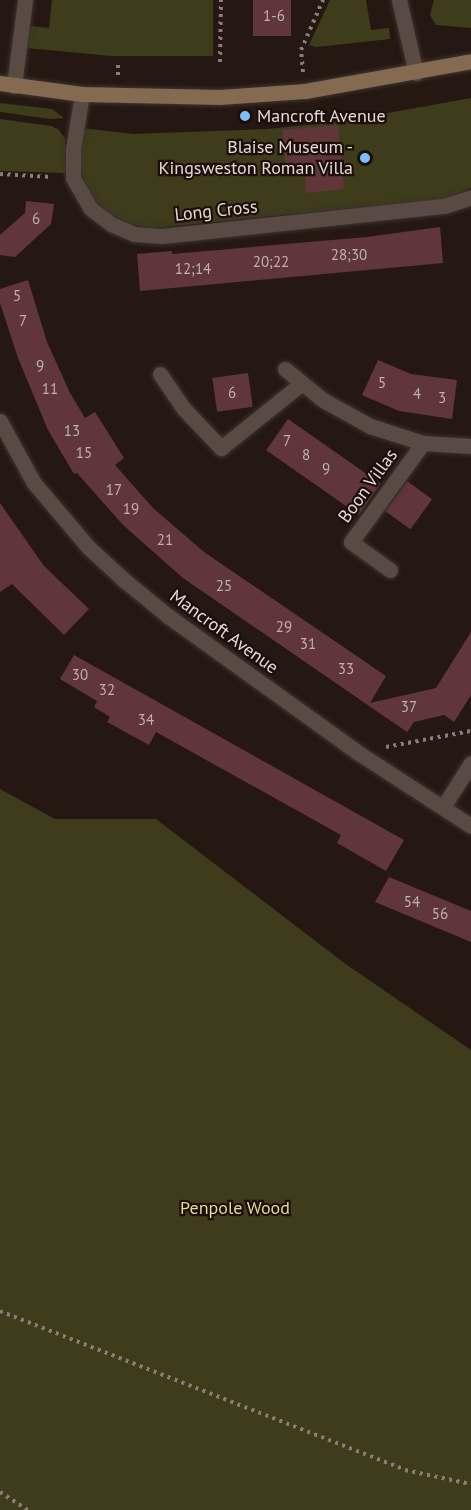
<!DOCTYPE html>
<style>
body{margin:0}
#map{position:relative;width:471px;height:1510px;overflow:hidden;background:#251812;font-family:"PT Sans",sans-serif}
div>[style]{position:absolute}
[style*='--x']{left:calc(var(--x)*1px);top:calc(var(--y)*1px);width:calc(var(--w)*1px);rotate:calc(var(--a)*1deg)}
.green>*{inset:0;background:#3e3c1b}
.building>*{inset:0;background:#61363b;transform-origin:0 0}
.path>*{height:4px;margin-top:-2px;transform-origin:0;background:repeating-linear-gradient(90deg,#887d78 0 3px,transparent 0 7.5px)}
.roads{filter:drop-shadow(0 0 2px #3d3330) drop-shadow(0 0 2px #3d3330)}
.lane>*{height:15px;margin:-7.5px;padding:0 7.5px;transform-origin:7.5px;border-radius:7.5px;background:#594a43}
.street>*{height:15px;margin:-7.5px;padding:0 7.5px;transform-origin:7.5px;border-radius:7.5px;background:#594a43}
.secondary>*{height:15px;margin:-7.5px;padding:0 7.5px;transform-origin:7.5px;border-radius:7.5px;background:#836a50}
.dots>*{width:16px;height:16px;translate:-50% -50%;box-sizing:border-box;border:3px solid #1c0f09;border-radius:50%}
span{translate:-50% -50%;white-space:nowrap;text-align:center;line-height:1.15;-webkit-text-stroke:4.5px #1c0f09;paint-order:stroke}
.number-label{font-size:15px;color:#c2b0ae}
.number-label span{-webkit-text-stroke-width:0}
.poi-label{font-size:18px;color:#e3d9d5}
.left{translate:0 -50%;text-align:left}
.right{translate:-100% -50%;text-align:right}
.street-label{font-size:18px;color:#e3d9d5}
.park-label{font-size:18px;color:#dfdc95}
</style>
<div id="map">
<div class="green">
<i style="clip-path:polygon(52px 0,213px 0,213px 56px,111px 56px,27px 48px,30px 26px,49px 28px)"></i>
<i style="clip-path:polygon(330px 0,366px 0,371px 30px,389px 28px,390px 39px,317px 47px,309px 45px)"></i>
<i style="clip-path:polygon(434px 0,471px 0,471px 28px,436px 25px,430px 15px)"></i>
<i style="clip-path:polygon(471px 98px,471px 188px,444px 199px,152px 228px,131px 224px,110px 214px,94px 200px,83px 179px,79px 159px,81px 128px,133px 134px,267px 129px,338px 122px)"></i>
<i style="clip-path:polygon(0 103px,52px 109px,64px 118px,50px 119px,0 112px)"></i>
<i style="clip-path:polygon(0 119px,51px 126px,58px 129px,65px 138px,66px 173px,0 171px)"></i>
<i style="clip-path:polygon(0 789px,55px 819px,156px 819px,347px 965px,471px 1050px,471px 1510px,0 1510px)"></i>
</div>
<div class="building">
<i style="left:253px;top:0;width:38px;height:36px"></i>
<i style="clip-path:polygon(338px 125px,344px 189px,306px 193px,304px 167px,286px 169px,282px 130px)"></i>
<i style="clip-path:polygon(26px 201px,54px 204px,51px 224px,15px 257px,0 255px,0 235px,25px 213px)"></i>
<i style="clip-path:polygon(440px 227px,443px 263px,140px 291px,137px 254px,172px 251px,172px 254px,367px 237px)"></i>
<i style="clip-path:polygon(28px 280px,47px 342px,70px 393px,85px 418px,95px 412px,124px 458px,115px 465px,153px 508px,204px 552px,386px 676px,370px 703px,436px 688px,471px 632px,471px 695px,454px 722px,444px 715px,414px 722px,407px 732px,183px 578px,123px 525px,77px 473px,74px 474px,48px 430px,18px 358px,0 303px,0 289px)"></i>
<i style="clip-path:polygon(378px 360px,411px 374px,457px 380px,452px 419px,399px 411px,362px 395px)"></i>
<i style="left:248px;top:373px;width:34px;height:36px;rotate:82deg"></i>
<i style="left:288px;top:419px;width:113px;height:38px;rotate:35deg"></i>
<i style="left:407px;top:481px;width:31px;height:37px;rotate:36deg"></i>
<i style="clip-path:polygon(0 503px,44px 566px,89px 609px,64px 635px,12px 584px,0 592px)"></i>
<i style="clip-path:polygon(74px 655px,404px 840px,386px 871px,337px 843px,341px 835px,156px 732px,149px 745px,107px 722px,110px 717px,94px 707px,97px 701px,60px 679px)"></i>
<i style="clip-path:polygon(389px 877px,471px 911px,471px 942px,375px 902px)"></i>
</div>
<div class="path">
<i style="--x:220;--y:62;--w:62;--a:-89.1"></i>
<i style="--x:303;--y:72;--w:22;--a:-95"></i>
<i style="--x:301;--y:50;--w:55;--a:-66.3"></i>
<i style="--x:118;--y:75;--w:14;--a:-90"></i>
<i style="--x:0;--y:174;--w:52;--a:3.3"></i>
<i style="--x:386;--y:747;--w:86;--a:-10.7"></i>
<i style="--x:0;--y:1311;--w:435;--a:21.4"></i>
<i style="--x:405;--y:1470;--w:67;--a:12"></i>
<i style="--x:0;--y:1492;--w:33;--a:33"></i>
</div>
<div class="roads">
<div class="lane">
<i style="--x:160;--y:374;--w:42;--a:55.6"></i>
<i style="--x:184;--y:409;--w:54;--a:46.5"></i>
<i style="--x:221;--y:448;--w:102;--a:-38.7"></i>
<i style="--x:390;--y:570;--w:48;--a:-144.3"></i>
<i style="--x:351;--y:542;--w:122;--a:-54"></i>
</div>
<div class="street">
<i style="--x:399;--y:0;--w:75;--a:76.9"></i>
<i style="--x:14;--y:86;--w:87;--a:-82.7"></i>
<i style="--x:82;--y:94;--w:56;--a:99.3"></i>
<i style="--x:73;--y:149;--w:29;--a:90"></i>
<i style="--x:73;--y:178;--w:34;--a:60"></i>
<i style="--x:90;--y:208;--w:26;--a:37"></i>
<i style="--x:111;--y:224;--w:25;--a:23"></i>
<i style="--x:134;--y:234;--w:28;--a:4"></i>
<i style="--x:162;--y:236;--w:284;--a:-6.1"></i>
<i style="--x:444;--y:206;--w:28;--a:-18"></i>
<i style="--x:285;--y:369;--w:49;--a:39.2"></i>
<i style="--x:323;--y:400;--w:54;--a:29"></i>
<i style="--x:370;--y:426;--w:56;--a:17.8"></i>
<i style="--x:423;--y:443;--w:48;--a:3.6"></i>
<i style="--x:0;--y:421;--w:71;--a:61.3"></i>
<i style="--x:34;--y:483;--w:84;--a:49.8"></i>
<i style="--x:88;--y:547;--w:49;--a:42.5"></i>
<i style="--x:124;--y:580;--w:57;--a:39.3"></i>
<i style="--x:168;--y:616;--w:233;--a:35.7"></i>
<i style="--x:357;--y:752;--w:136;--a:33"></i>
<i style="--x:443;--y:807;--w:52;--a:-57.5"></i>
</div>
<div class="secondary">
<i style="--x:0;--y:83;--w:83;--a:7.6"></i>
<i style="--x:82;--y:94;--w:138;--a:1.2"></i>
<i style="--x:220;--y:97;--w:85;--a:-4"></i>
<i style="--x:305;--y:91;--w:169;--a:-10.2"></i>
</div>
</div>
<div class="dots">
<i style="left:245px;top:116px;background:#7fbdfa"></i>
<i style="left:365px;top:158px;background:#7fbdfa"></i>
</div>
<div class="number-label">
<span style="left:274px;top:16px">1-6</span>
<span style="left:36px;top:219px">6</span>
<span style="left:349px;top:255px">28;30</span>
<span style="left:271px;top:262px">20;22</span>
<span style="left:193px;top:269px">12;14</span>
<span style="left:17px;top:296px">5</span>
<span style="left:23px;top:321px">7</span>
<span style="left:40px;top:366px">9</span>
<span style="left:382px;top:383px">5</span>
<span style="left:50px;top:389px">11</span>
<span style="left:232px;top:393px">6</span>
<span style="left:417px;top:394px">4</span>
<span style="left:442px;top:398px">3</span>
<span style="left:72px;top:431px">13</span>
<span style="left:287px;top:441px">7</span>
<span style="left:84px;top:453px">15</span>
<span style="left:306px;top:455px">8</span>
<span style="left:326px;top:469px">9</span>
<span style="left:114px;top:490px">17</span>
<span style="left:131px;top:509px">19</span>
<span style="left:165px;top:540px">21</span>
<span style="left:224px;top:586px">25</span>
<span style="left:284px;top:627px">29</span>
<span style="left:308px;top:644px">31</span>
<span style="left:346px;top:669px">33</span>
<span style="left:80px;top:675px">30</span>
<span style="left:107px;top:690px">32</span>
<span style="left:409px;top:707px">37</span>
<span style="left:146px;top:720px">34</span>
<span style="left:412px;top:902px">54</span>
<span style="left:440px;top:914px">56</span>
</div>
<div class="poi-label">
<span class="left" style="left:257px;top:116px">Mancroft Avenue</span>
<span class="right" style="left:353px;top:158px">Blaise Museum -<br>Kingsweston Roman Villa</span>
</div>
<div class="street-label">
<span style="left:216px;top:211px;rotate:-6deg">Long Cross</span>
<span style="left:368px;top:486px;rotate:-54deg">Boon Villas</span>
<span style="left:224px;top:632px;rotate:36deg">Mancroft Avenue</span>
</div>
<div class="park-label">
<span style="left:235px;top:1208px">Penpole Wood</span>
</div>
</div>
